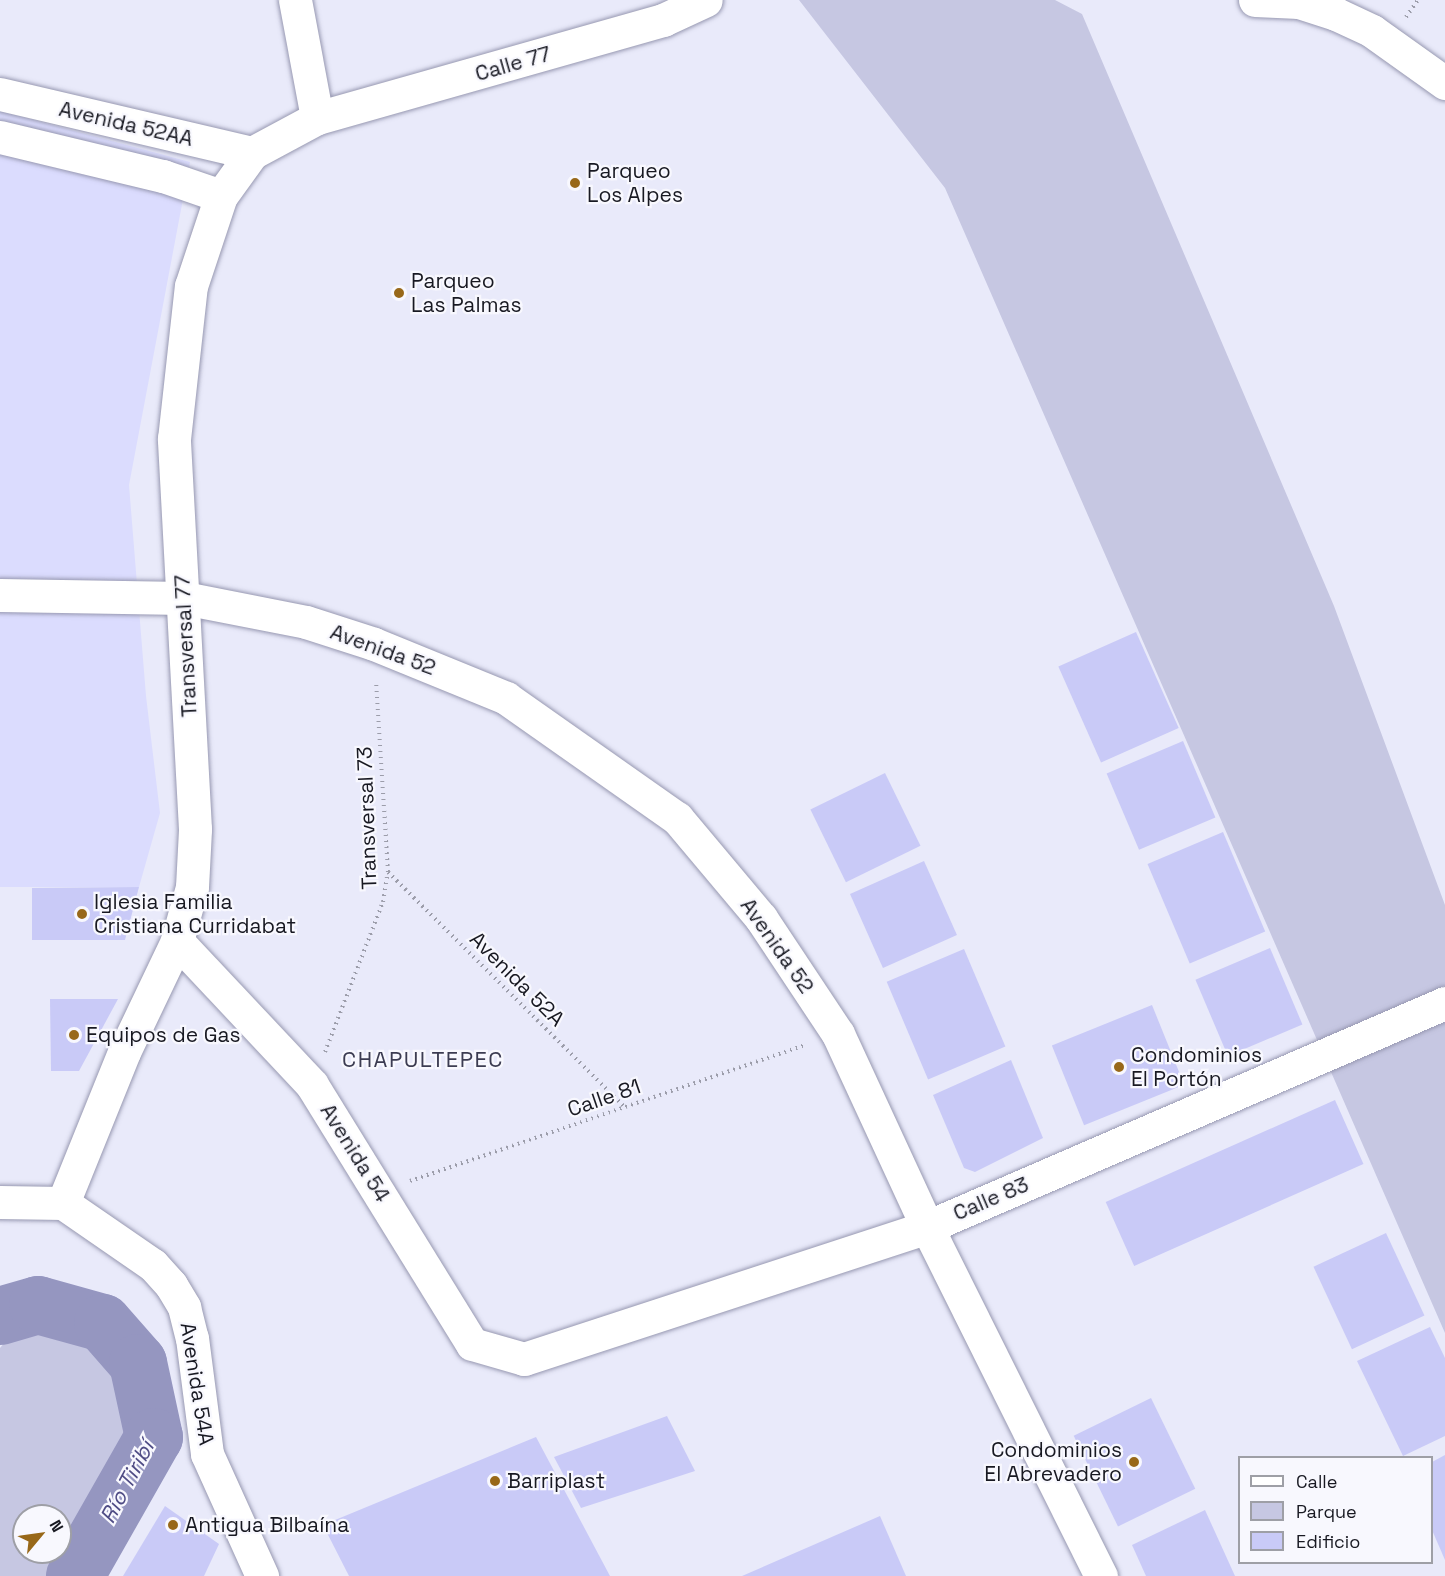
<!DOCTYPE html>
<meta charset="utf-8">
<style>
body{margin:0}
#map{position:relative;width:1445px;height:1576px;overflow:hidden;background:#e9eafa;font-family:"Space Grotesk",sans-serif}
div>[style]{position:absolute}
[style*='--x']{left:calc(var(--x)*1px);top:calc(var(--y)*1px);width:calc(var(--w)*1px);rotate:calc(var(--a)*1deg)}
.built>*{inset:0;background:#dbdcfe}
.green>*{inset:0;background:#c6c7e2}
.river>*{height:58px;margin:-29px;padding:0 29px;transform-origin:29px;border-radius:29px;background:#9596c0}
.building>*{inset:0;background:#c9caf7;transform-origin:0 0}
.path>*{height:4px;margin-top:-2px;transform-origin:0;background:repeating-linear-gradient(90deg,#9c9daa 0 1.5px,transparent 0 6px)}
.roads{filter:drop-shadow(0 0 2px #9798b1) drop-shadow(0 0 2px #9798b1)}
.minor>*{height:33px;margin:-16.5px;padding:0 16.5px;transform-origin:16.5px;border-radius:16.5px;background:#fff}
.dots>*{width:16px;height:16px;translate:-50% -50%;box-sizing:border-box;border:3px solid #f8f8fe;border-radius:50%}
span{translate:-50% -50%;white-space:nowrap;text-align:center;line-height:1.15;-webkit-text-stroke:4.5px #f8f8fe;paint-order:stroke}
.street-label{font-size:21px;color:#181922}
.poi-label{font-size:21px;color:#181922}
.left{translate:0 -50%;text-align:left}
.right{translate:-100% -50%;text-align:right}
.neighbourhood-label{font-size:22px;color:#3c3c52;letter-spacing:1.5px}
.water-label{font-size:22px;color:#4f4c85;font-style:italic}
.legend{position:absolute;left:1238px;top:1456px;width:195px;height:108px;box-sizing:border-box;background:#f8f8fe;border:2px solid #9e9fa6;margin:0;padding:8px 10px;list-style:none;font-size:18px;color:#181922}
.legend li{display:flex;align-items:center;gap:12px;height:30px}
.legend b{width:30px;border:2px solid #9e9fa6}
.north{position:absolute;left:12px;top:1504px;width:60px;height:60px;box-sizing:border-box;background:#f8f8fe;border:2px solid #9e9fa6;border-radius:50%;rotate:61deg;font-size:16px;font-weight:700;line-height:24px;text-align:center;color:#181922}
.north::after{content:'';display:block;margin:auto;width:21px;height:27px;background:#986819;clip-path:polygon(50% 0,100% 100%,50% 72%,0 100%)}
</style>
<div id="map">
<div class="built">
<i style="clip-path:polygon(0 111px,190px 162px,129px 485px,146px 696px,160px 813px,139px 887px,0 887px)"></i>
</div>
<div class="green">
<i style="clip-path:polygon(799px 0,1055px 0,1082px 14px,1334px 606px,1445px 905px,1445px 1333px,945px 188px)"></i>
<i style="clip-path:polygon(evenodd,26px 1317px,103px 1344px,133px 1387px,140px 1449px,64px 1576px,0 1576px,0 1348px,26px 1317px,24px 1516px,60px 1516px,60px 1552px,24px 1552px,24px 1516px)"></i>
</div>
<div class="river">
<i style="--x:0;--y:1316;--w:40;--a:-16"></i>
<i style="--x:38;--y:1305;--w:67;--a:15.5"></i>
<i style="--x:103;--y:1323;--w:53;--a:48.8"></i>
<i style="--x:138;--y:1363;--w:76;--a:77.8"></i>
<i style="--x:154;--y:1437;--w:160;--a:119.6"></i>
</div>
<div class="building">
<i style="left:1136px;top:632px;width:105px;height:85px;rotate:66deg"></i>
<i style="left:1183px;top:741px;width:83px;height:83px;rotate:67deg"></i>
<i style="left:885px;top:773px;width:81px;height:83px;rotate:64deg"></i>
<i style="left:1223px;top:832px;width:108px;height:82px;rotate:67deg"></i>
<i style="left:924px;top:861px;width:81px;height:81px;rotate:66deg"></i>
<i style="clip-path:polygon(139px 887px,125px 940px,32px 940px,32px 888px)"></i>
<i style="left:1270px;top:948px;width:83px;height:81px;rotate:67deg"></i>
<i style="left:964px;top:949px;width:106px;height:84px;rotate:67deg"></i>
<i style="clip-path:polygon(50px 999px,118px 999px,79px 1071px,51px 1071px)"></i>
<i style="left:1152px;top:1005px;width:86px;height:108px;rotate:68deg"></i>
<i style="clip-path:polygon(1011px 1060px,1043px 1138px,975px 1172px,964px 1168px,933px 1095px)"></i>
<i style="left:1335px;top:1100px;width:70px;height:251px;rotate:66deg"></i>
<i style="left:1386px;top:1233px;width:91px;height:80px;rotate:65deg"></i>
<i style="clip-path:polygon(1430px 1327px,1445px 1358px,1445px 1436px,1403px 1456px,1357px 1361px)"></i>
<i style="left:1151px;top:1398px;width:101px;height:86px;rotate:64deg"></i>
<i style="clip-path:polygon(667px 1416px,695px 1471px,581px 1508px,554px 1457px)"></i>
<i style="clip-path:polygon(536px 1437px,610px 1576px,349px 1576px,323px 1525px)"></i>
<i style="clip-path:polygon(1445px 1455px,1445px 1560px,1432px 1530px,1432px 1462px)"></i>
<i style="clip-path:polygon(165px 1506px,219px 1544px,204px 1576px,123px 1576px)"></i>
<i style="clip-path:polygon(1205px 1510px,1235px 1576px,1146px 1576px,1132px 1545px)"></i>
<i style="clip-path:polygon(880px 1516px,906px 1576px,742px 1576px)"></i>
</div>
<div class="path">
<i style="--x:1406;--y:17;--w:21;--a:-55"></i>
<i style="--x:388;--y:872;--w:334;--a:44.8"></i>
<i style="--x:325;--y:1052;--w:161;--a:-68.9"></i>
<i style="--x:383;--y:902;--w:30;--a:-81"></i>
<i style="--x:388;--y:872;--w:191;--a:-93.6"></i>
<i style="--x:410;--y:1181;--w:419;--a:-19"></i>
</div>
<div class="roads">
<div class="minor">
<i style="--x:295;--y:0;--w:120;--a:79.4"></i>
<i style="--x:1255;--y:0;--w:44;--a:2.6"></i>
<i style="--x:1299;--y:2;--w:39;--a:18"></i>
<i style="--x:1336;--y:14;--w:40;--a:25"></i>
<i style="--x:1372;--y:31;--w:90;--a:35.5"></i>
<i style="--x:0;--y:94;--w:259;--a:13.2"></i>
<i style="--x:0;--y:137;--w:168;--a:13.5"></i>
<i style="--x:163;--y:176;--w:61;--a:19"></i>
<i style="--x:0;--y:595;--w:184;--a:0.9"></i>
<i style="--x:184;--y:598;--w:124;--a:11.1"></i>
<i style="--x:306;--y:622;--w:71;--a:17.9"></i>
<i style="--x:374;--y:644;--w:143;--a:22.2"></i>
<i style="--x:506;--y:698;--w:209;--a:35.1"></i>
<i style="--x:677;--y:818;--w:131;--a:50"></i>
<i style="--x:761;--y:918;--w:139;--a:56.4"></i>
<i style="--x:838;--y:1034;--w:213;--a:65.2"></i>
<i style="--x:927;--y:1227;--w:390;--a:63.5"></i>
<i style="--x:177;--y:941;--w:197;--a:46.8"></i>
<i style="--x:312;--y:1085;--w:304;--a:58.3"></i>
<i style="--x:472;--y:1344;--w:54;--a:16.1"></i>
<i style="--x:524;--y:1359;--w:424;--a:-18.1"></i>
<i style="--x:927;--y:1227;--w:564;--a:-23.39"></i>
<i style="--x:0;--y:1202;--w:63;--a:0.9"></i>
<i style="--x:63;--y:1203;--w:163;--a:-68"></i>
<i style="--x:124;--y:1052;--w:123;--a:-64.5"></i>
<i style="--x:177;--y:941;--w:56;--a:-74.5"></i>
<i style="--x:192;--y:887;--w:58;--a:-87"></i>
<i style="--x:195;--y:829;--w:391;--a:-93.1"></i>
<i style="--x:174;--y:439;--w:154;--a:-83.7"></i>
<i style="--x:191;--y:286;--w:95;--a:-71.6"></i>
<i style="--x:221;--y:196;--w:53;--a:-54.2"></i>
<i style="--x:252;--y:153;--w:74;--a:-28.3"></i>
<i style="--x:317;--y:118;--w:360;--a:-15.8"></i>
<i style="--x:663;--y:20;--w:47;--a:-24.9"></i>
<i style="--x:63;--y:1203;--w:109;--a:34.6"></i>
<i style="--x:153;--y:1265;--w:27;--a:48"></i>
<i style="--x:171;--y:1285;--w:26;--a:59"></i>
<i style="--x:184;--y:1307;--w:32;--a:76"></i>
<i style="--x:192;--y:1338;--w:117;--a:82.6"></i>
<i style="--x:207;--y:1454;--w:134;--a:65.7"></i>
</div>
</div>
<div class="dots">
<i style="left:575px;top:183px;background:#986819"></i>
<i style="left:399px;top:293px;background:#986819"></i>
<i style="left:82px;top:914px;background:#986819"></i>
<i style="left:74px;top:1035px;background:#986819"></i>
<i style="left:1119px;top:1067px;background:#986819"></i>
<i style="left:1134px;top:1462px;background:#986819"></i>
<i style="left:495px;top:1481px;background:#986819"></i>
<i style="left:173px;top:1525px;background:#986819"></i>
</div>
<div class="street-label">
<span style="left:513px;top:64px;rotate:-16deg">Calle 77</span>
<span style="left:126px;top:124px;rotate:13deg">Avenida 52AA</span>
<span style="left:186px;top:646px;rotate:-93deg">Transversal 77</span>
<span style="left:383px;top:650px;rotate:20deg">Avenida 52</span>
<span style="left:367px;top:818px;rotate:-92deg">Transversal 73</span>
<span style="left:777px;top:946px;rotate:55deg">Avenida 52</span>
<span style="left:517px;top:979px;rotate:45deg">Avenida 52A</span>
<span style="left:604px;top:1098px;rotate:-19deg">Calle 81</span>
<span style="left:355px;top:1153px;rotate:58deg">Avenida 54</span>
<span style="left:991px;top:1199px;rotate:-23deg">Calle 83</span>
<span style="left:197px;top:1384px;rotate:81deg">Avenida 54A</span>
</div>
<div class="poi-label">
<span class="left" style="left:587px;top:183px">Parqueo<br>Los Alpes</span>
<span class="left" style="left:411px;top:293px">Parqueo<br>Las Palmas</span>
<span class="left" style="left:94px;top:914px">Iglesia Familia<br>Cristiana Curridabat</span>
<span class="left" style="left:86px;top:1035px">Equipos de Gas</span>
<span class="left" style="left:1131px;top:1067px">Condominios<br>El Portón</span>
<span class="right" style="left:1122px;top:1462px">Condominios<br>El Abrevadero</span>
<span class="left" style="left:507px;top:1481px">Barriplast</span>
<span class="left" style="left:185px;top:1525px">Antigua Bilbaína</span>
</div>
<div class="neighbourhood-label">
<span style="left:423px;top:1060px">CHAPULTEPEC</span>
</div>
<div class="water-label">
<span style="left:127px;top:1482px;rotate:-62deg">Río Tiribí</span>
</div>
<ul class="legend">
<li><b style="height:8px;background:#fff"></b>Calle</li>
<li><b style="height:16px;background:#c6c7e2"></b>Parque</li>
<li><b style="height:16px;background:#c9caf7"></b>Edificio</li>
</ul>
<div class="north">N</div>
</div>
